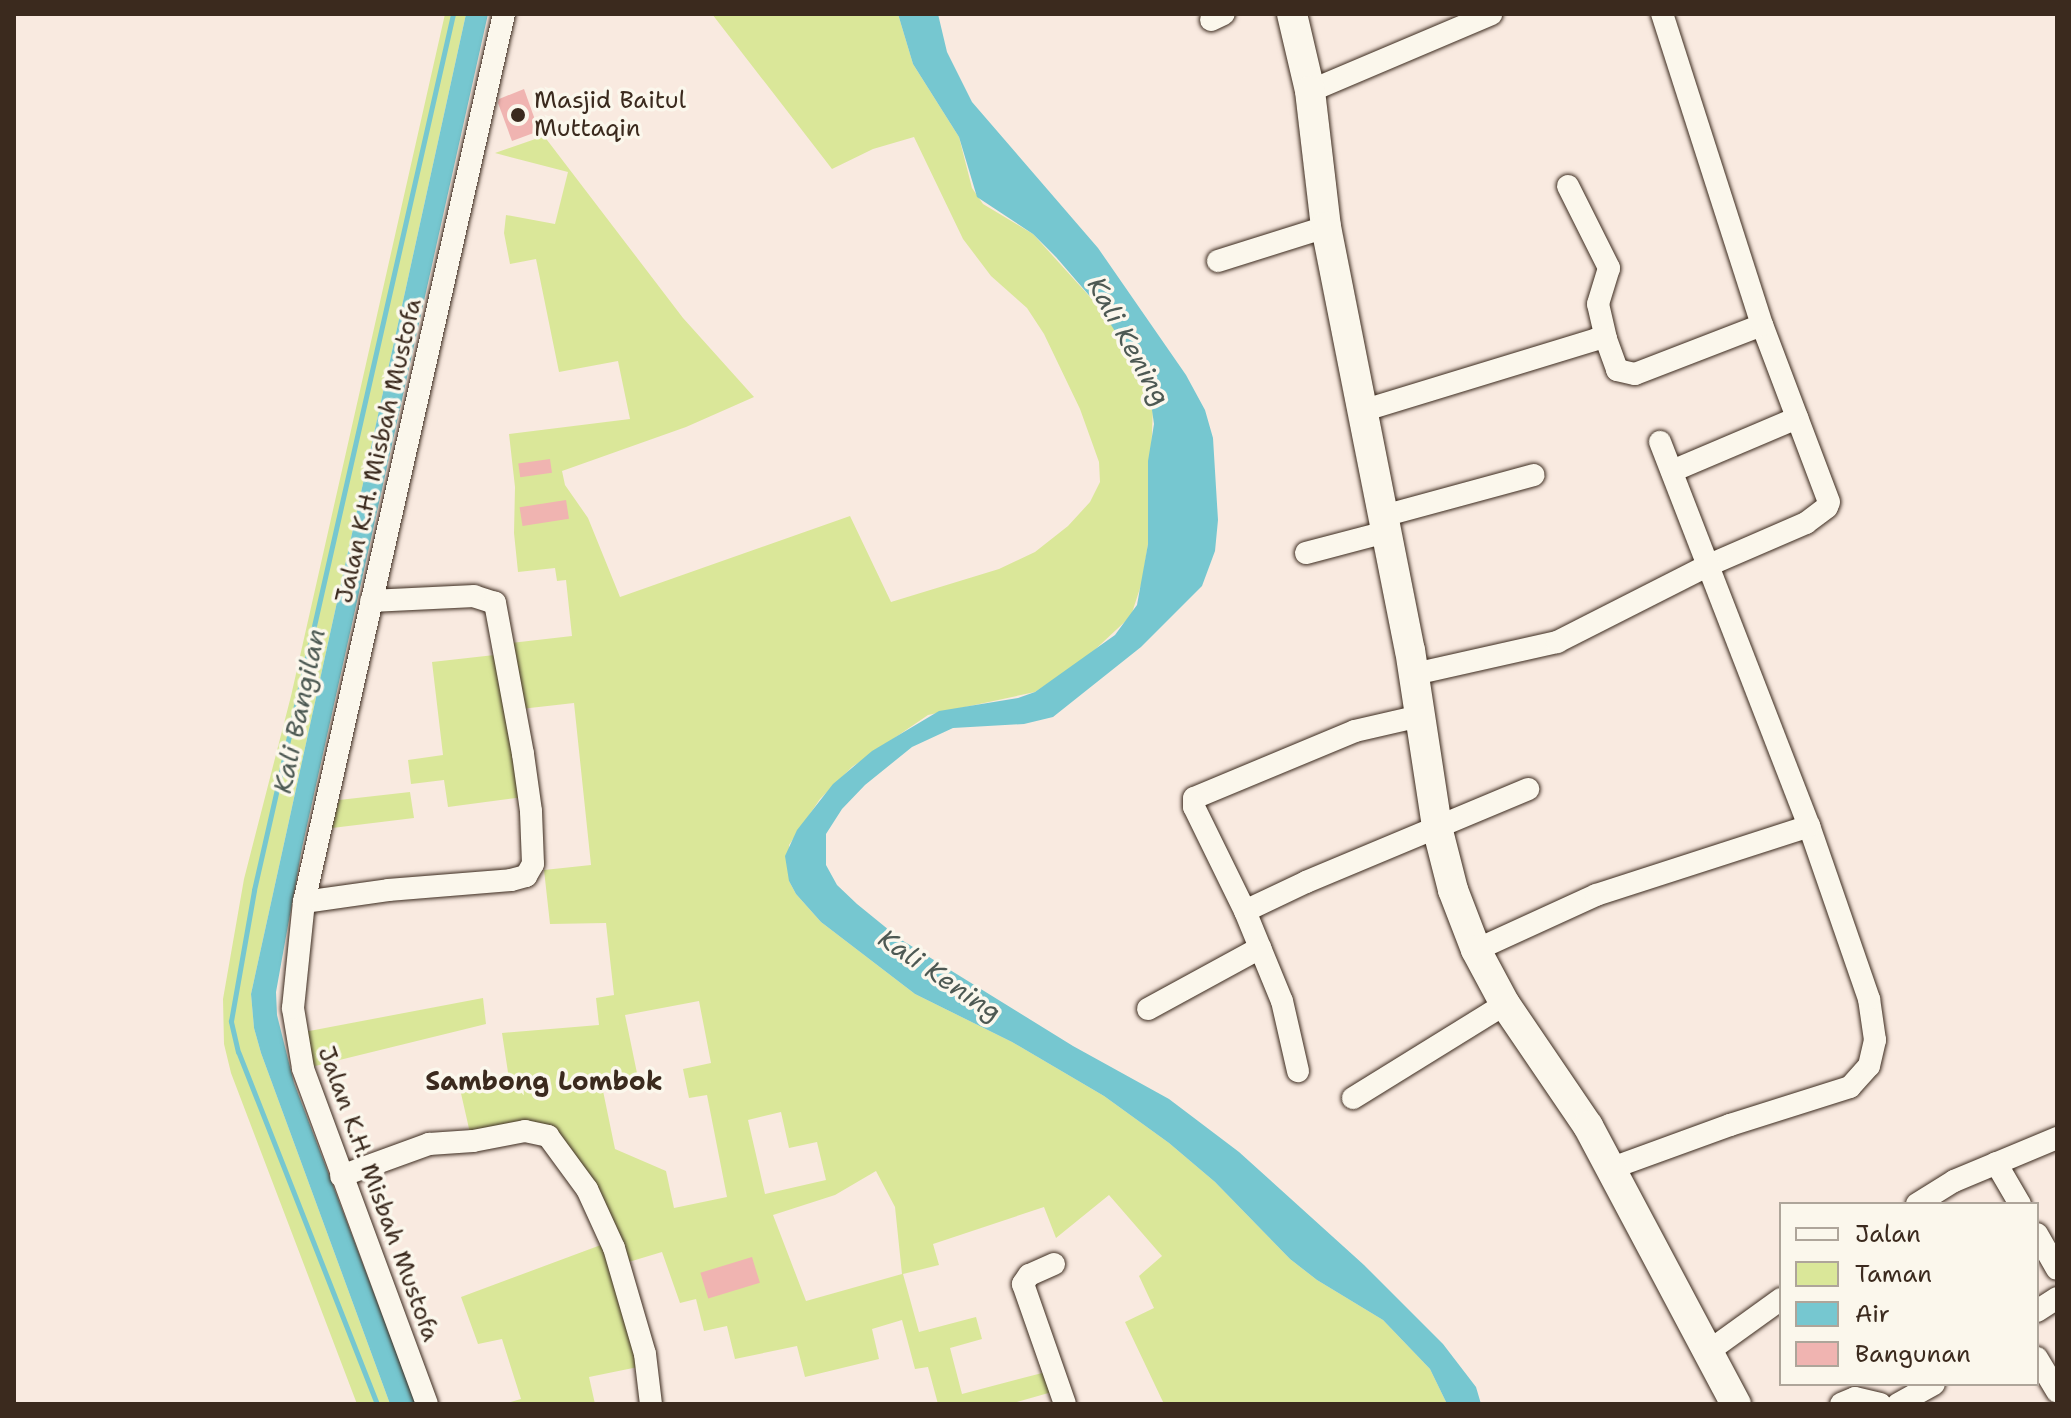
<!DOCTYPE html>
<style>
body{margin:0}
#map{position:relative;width:2071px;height:1418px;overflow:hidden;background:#f9eae0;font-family:"Shantell Sans",sans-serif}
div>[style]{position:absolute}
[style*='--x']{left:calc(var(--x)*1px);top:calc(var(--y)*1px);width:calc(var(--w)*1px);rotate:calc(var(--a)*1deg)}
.green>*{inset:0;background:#dae799}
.water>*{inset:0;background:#76c7d0}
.stream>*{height:5px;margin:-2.5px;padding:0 2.5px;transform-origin:2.5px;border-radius:2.5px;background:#76c7d0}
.building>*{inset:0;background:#f0b4b1;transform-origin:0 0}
.roads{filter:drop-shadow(0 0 2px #3b2a1e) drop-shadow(0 0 2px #3b2a1e)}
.street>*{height:22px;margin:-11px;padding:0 11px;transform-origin:11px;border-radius:11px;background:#fbf7ec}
.secondary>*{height:30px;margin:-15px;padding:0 15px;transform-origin:15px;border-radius:15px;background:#fbf7ec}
.dots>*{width:22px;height:22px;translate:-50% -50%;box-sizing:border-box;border:4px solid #fbf7ec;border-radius:50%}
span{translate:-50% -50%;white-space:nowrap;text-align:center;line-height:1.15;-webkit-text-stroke:7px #fbf7ec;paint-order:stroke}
.poi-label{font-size:24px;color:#3b2a1e}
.left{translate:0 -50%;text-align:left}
.street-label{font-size:24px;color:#3b2a1e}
.water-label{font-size:26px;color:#4d5953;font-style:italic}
.neighbourhood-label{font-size:26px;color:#3b2a1e;font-weight:700}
.frame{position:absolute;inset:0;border:16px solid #3b2a1e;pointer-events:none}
.legend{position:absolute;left:1779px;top:1202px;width:260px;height:184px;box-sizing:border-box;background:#fbf7ec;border:2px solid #aea59a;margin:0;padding:10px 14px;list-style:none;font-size:24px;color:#3b2a1e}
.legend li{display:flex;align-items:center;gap:16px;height:40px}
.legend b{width:40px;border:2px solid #aea59a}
</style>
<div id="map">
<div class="green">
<i style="clip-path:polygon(445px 14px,466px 14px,251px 994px,254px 1028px,261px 1053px,390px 1404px,357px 1404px,231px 1073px,224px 1044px,223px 999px,244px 879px,291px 696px)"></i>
<i style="clip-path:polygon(evenodd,712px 14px,898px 14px,913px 64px,959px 137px,972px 188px,983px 204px,1033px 234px,1100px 308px,1133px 355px,1148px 382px,1153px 405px,1148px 544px,1142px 582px,1131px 616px,1086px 658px,1035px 692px,928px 715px,852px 767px,820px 799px,789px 845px,789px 881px,796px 894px,821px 922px,915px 994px,1012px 1042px,1104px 1096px,1169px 1143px,1215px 1182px,1290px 1259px,1317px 1280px,1383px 1320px,1430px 1369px,1447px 1404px,1164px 1404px,1125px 1322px,1154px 1308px,1139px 1276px,1162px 1256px,1109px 1195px,1056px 1238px,1044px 1207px,933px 1244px,939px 1265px,903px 1274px,919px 1332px,976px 1317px,982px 1339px,950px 1348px,962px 1394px,1046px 1372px,1052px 1392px,1010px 1404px,938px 1404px,928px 1367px,915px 1369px,902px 1320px,872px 1329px,879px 1359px,805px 1377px,797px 1346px,735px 1359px,727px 1326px,704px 1331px,696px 1299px,680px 1303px,662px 1252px,612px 1267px,638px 1367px,589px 1377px,595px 1404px,504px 1404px,521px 1399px,502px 1339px,478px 1344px,461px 1297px,617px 1239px,557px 1134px,470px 1133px,460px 1089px,509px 1079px,502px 1033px,599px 1025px,596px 998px,614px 995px,606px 923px,550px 924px,544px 870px,591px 865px,574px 703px,512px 710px,523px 797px,448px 807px,444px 780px,411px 784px,408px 760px,443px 755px,432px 662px,512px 653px,511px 643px,572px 636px,566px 580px,557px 581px,555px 568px,518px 572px,514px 533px,515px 487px,509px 434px,630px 419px,618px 361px,559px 372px,536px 259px,510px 264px,504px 233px,506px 215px,555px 224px,568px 172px,495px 153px,544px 136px,683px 318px,754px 397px,686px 427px,562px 471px,565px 485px,588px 518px,620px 597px,850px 516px,891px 602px,999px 569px,1035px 552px,1068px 526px,1090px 502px,1100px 482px,1099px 462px,1080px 409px,1044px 334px,1027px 308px,991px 276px,963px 239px,914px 137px,873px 149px,832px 169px,712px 14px,699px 1001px,711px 1063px,683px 1069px,689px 1098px,707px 1095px,727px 1197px,674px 1208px,666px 1171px,615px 1149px,602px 1086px,638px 1078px,625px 1015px,699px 1001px,712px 14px,781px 1112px,789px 1148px,817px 1142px,826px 1180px,765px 1194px,748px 1120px,781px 1112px,712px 14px,876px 1171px,895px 1207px,902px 1274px,806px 1301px,773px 1215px,835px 1195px,876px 1171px)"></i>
<i style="clip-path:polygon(410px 792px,414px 818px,332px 828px,339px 800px)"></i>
<i style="clip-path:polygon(483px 998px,486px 1024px,311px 1067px,304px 1032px)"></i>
</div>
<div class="water">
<i style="clip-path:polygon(466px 14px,488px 14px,302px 848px,276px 992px,277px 1015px,294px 1083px,416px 1404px,390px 1404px,261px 1053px,254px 1028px,251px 994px)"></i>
<i style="clip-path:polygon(898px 14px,938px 14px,947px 52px,972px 102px,1098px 248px,1186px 375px,1205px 410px,1213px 438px,1218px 520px,1215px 551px,1202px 586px,1141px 647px,1053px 717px,1024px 724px,953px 728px,912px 747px,865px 785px,842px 809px,826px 834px,826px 865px,837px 885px,857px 904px,900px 939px,1073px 1046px,1169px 1099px,1239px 1152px,1364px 1265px,1443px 1344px,1476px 1387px,1481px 1404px,1447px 1404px,1430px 1369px,1383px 1320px,1317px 1280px,1290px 1259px,1215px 1182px,1169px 1143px,1104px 1096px,1012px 1042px,915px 994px,821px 922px,796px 894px,789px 881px,785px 856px,797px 830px,833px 784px,872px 751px,939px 711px,1018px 698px,1035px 692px,1115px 635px,1137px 605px,1148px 544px,1148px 461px,1154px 424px,1148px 382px,1100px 308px,1056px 257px,1033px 234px,977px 197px,959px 137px,913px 64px)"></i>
</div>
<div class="stream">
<i style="--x:377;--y:1404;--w:378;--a:-111.5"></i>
<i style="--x:238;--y:1052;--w:32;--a:-103"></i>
<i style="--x:231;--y:1021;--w:133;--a:-80"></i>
<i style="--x:254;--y:890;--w:898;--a:-77.2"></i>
</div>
<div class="building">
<i style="clip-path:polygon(524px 89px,539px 131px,512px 141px,498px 103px,499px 99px)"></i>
<i style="left:550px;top:459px;width:14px;height:32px;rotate:82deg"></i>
<i style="left:566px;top:500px;width:19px;height:47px;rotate:81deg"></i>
<i style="left:752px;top:1257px;width:27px;height:54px;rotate:73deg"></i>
</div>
<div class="roads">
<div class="street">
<i style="--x:1211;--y:20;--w:14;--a:-25"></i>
<i style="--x:1310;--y:91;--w:197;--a:-23"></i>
<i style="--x:1568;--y:186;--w:92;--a:63.4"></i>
<i style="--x:1609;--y:268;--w:38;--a:107"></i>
<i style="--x:1598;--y:304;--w:36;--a:77"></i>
<i style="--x:1218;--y:261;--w:113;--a:-17.5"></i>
<i style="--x:1365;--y:410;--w:243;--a:-17"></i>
<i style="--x:1597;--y:339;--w:9;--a:0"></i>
<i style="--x:1606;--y:339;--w:33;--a:70"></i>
<i style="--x:1617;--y:370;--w:18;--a:13"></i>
<i style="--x:1635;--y:374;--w:136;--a:-21.1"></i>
<i style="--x:1672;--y:471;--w:136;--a:-23"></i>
<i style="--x:1383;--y:516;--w:156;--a:-15.2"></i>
<i style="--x:1306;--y:553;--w:83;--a:-14.7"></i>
<i style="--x:1414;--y:674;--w:147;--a:-12.6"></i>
<i style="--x:1557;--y:642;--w:170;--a:-26.9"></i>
<i style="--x:1709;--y:565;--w:106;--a:-23.4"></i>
<i style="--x:1806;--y:523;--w:26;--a:-37"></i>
<i style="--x:1827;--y:507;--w:5;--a:-68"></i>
<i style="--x:1829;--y:502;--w:189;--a:-110.7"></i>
<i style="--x:1762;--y:325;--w:327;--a:-107.8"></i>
<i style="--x:1420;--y:716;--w:67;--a:167"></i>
<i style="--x:1355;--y:731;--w:174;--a:157.4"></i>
<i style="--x:1194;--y:798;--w:9;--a:90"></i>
<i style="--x:1194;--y:807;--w:116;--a:63.9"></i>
<i style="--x:1245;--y:911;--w:68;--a:-25.4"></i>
<i style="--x:1306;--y:882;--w:241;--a:-22.7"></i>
<i style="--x:304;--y:902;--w:85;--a:-8.1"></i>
<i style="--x:388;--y:890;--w:123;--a:-4.6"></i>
<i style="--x:511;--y:880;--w:16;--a:-15"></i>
<i style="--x:526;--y:876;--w:14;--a:-60"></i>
<i style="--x:533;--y:864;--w:53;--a:-92.2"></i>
<i style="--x:531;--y:811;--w:58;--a:-98"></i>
<i style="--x:523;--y:754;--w:154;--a:-100.5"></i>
<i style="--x:495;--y:603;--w:22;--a:-162"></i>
<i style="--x:474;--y:596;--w:103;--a:177.2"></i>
<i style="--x:1245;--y:911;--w:97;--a:67.7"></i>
<i style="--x:1282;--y:1001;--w:72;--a:77.1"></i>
<i style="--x:1476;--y:950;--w:132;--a:-24.6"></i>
<i style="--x:1596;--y:895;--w:224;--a:-17.9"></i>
<i style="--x:1148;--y:1009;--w:128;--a:-28.6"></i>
<i style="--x:1353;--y:1098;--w:179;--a:-31.7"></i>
<i style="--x:1996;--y:1163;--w:48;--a:59.7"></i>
<i style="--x:1612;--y:1168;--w:126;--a:-20"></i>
<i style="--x:1730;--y:1125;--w:126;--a:-17.6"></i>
<i style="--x:1850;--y:1087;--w:28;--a:-48"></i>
<i style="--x:1869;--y:1066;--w:27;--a:-77"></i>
<i style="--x:1875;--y:1040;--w:41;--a:-98.3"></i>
<i style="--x:1869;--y:999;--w:183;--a:-109.1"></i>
<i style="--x:1809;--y:826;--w:412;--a:-111.2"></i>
<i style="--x:341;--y:1176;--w:94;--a:-20"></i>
<i style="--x:429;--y:1144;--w:44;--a:-3.9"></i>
<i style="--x:473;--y:1141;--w:53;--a:-10.9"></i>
<i style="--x:525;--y:1131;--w:24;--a:12"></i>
<i style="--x:548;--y:1136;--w:66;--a:53.7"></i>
<i style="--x:587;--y:1189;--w:65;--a:65.4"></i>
<i style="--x:614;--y:1248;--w:110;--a:73.7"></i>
<i style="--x:645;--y:1354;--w:50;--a:83.2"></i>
<i style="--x:1917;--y:1204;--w:44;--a:-31.9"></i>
<i style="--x:1954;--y:1181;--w:112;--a:-22.7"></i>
<i style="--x:2037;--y:1234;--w:40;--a:60.3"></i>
<i style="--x:1054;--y:1264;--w:27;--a:156"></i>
<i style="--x:1029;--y:1275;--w:11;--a:124"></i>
<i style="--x:1023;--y:1284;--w:127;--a:70.7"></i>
<i style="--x:2037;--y:1311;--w:24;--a:-33"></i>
<i style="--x:1709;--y:1351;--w:89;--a:-35.8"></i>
<i style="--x:2037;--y:1358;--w:39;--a:59"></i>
<i style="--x:427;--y:1404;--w:358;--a:-110.3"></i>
<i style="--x:303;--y:1068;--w:61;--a:-99.5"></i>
<i style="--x:293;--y:1008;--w:107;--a:-84.1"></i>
<i style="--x:304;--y:902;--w:910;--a:-77.31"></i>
<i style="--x:1841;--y:1404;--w:15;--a:-23"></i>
<i style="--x:1855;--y:1398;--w:26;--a:13"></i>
<i style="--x:1898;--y:1404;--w:41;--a:-29.1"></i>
</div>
<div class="secondary">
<i style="--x:1292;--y:14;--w:79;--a:76.8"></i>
<i style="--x:1310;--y:91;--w:137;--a:83.3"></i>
<i style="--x:1326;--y:227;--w:431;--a:78.8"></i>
<i style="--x:1410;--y:650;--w:179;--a:81.3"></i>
<i style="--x:1437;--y:827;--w:65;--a:75.7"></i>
<i style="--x:1453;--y:890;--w:64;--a:69"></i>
<i style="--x:1476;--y:950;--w:61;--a:61.8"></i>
<i style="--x:1505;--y:1004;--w:148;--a:55.8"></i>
<i style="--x:1588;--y:1126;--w:315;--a:62"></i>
</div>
</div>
<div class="dots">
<i style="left:518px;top:115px;background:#3b2a1e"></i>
</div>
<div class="poi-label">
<span class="left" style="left:534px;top:115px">Masjid Baitul<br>Muttaqin</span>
</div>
<div class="street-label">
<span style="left:379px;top:451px;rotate:-77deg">Jalan K.H. Misbah Mustofa</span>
<span style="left:378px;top:1194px;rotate:70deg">Jalan K.H. Misbah Mustofa</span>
</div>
<div class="water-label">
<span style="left:1129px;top:341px;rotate:61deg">Kali Kening</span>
<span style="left:299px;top:711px;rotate:-78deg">Kali Bangilan</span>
<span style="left:940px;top:975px;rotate:34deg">Kali Kening</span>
</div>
<div class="neighbourhood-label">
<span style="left:544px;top:1081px">Sambong Lombok</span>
</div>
<div class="frame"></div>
<ul class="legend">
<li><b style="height:10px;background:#fbf7ec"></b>Jalan</li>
<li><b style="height:22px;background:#dae799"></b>Taman</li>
<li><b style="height:22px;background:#76c7d0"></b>Air</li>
<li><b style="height:22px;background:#f0b4b1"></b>Bangunan</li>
</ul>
</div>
